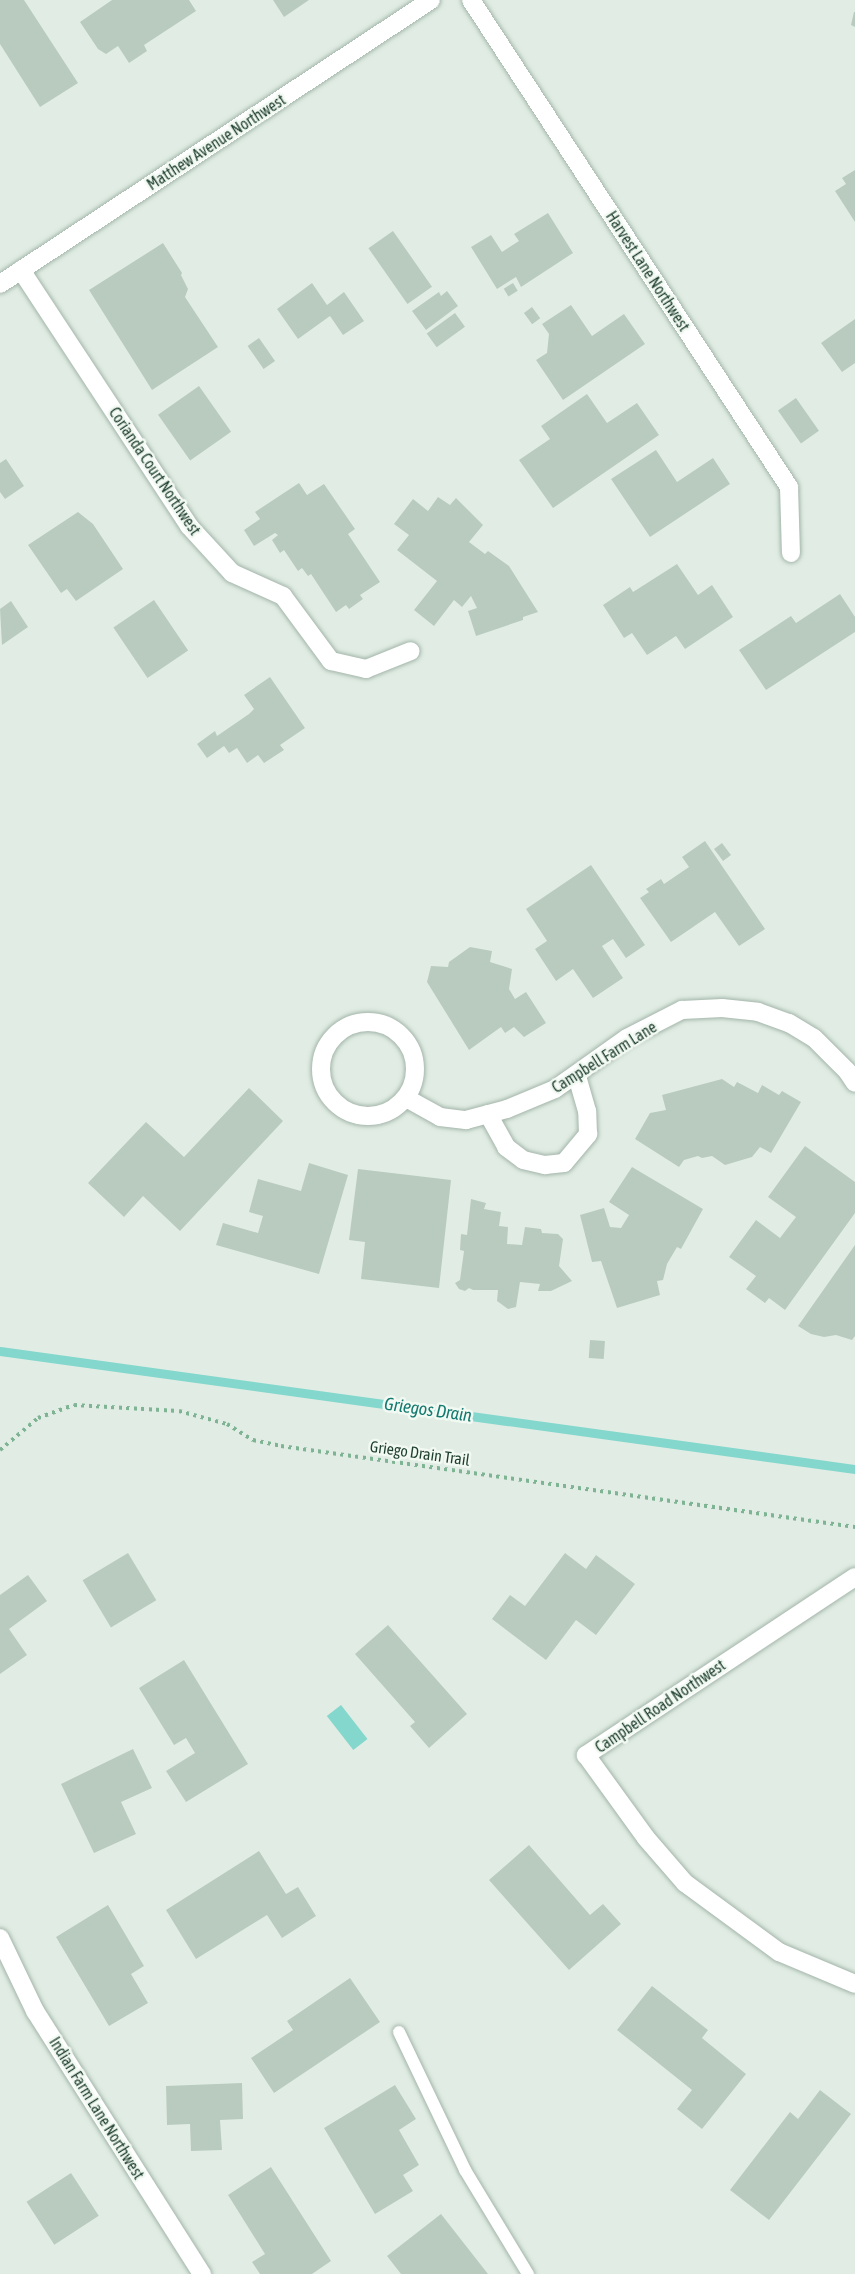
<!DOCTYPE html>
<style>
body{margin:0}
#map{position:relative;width:855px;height:2274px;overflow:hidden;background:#e1ede4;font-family:"Asap Condensed",sans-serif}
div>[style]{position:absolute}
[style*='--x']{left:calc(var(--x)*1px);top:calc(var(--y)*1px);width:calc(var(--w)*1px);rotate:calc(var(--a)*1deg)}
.water>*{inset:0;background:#84d7cd;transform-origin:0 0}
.stream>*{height:9px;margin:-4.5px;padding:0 4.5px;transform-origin:4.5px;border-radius:4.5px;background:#84d7cd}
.building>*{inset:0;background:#b9cbbf;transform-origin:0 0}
.path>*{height:4px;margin-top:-2px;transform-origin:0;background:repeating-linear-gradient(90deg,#7eb394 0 3px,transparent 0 7.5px)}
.roads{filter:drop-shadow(0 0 2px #a3b5aa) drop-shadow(0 0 2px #a3b5aa)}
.service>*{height:12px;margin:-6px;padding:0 6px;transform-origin:6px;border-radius:6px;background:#fff}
.minor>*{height:18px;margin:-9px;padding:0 9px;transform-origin:9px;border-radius:9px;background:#fff}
.minor>.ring{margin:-9px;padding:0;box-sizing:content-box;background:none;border:18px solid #fff;border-radius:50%}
.tertiary>*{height:18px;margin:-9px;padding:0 9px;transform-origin:9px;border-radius:9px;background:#fff}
span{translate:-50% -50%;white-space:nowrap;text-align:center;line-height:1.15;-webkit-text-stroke:5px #f2f9f3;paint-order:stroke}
.street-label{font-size:16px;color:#1f3f2e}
.water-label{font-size:18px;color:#147a70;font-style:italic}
</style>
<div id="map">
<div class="water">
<i style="left:341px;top:1705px;width:43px;height:18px;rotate:52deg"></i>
</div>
<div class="stream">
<i style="--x:0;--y:1351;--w:863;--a:7.86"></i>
</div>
<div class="building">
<i style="clip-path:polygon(0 0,24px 0,78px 83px,40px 107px,0 44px)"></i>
<i style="clip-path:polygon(112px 0,189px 0,196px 11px,144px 45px,147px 51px,129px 63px,118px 46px,106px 54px,98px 49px,80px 22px)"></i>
<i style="clip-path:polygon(273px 0,309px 0,284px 17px)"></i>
<i style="clip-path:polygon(854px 12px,855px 12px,855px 27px,851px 25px)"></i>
<i style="clip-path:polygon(855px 170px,855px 222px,835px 191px,846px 184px,842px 178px)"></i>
<i style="clip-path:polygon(548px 213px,573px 253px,521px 287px,516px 277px,497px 289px,471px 247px,491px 235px,502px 252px,519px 241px,514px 234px)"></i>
<i style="left:393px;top:231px;width:68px;height:30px;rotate:55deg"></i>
<i style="clip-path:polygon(163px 243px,182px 273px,181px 275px,188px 289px,185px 297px,218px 347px,152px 390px,89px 290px)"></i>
<i style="clip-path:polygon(312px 283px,327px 305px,344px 292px,364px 321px,343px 335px,330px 316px,298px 339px,277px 309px)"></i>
<i style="left:513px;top:283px;width:9px;height:11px;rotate:58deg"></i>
<i style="clip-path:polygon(447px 291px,458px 306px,426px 330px,412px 311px,439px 292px,441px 296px)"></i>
<i style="clip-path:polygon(571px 305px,592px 336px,624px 314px,645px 344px,563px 400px,536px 360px,547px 353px,549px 334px,542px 324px)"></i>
<i style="left:532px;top:307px;width:14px;height:10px;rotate:54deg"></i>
<i style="left:455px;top:313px;width:17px;height:35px;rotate:54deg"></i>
<i style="clip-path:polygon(855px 319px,855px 363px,842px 372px,821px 343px)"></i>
<i style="left:259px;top:338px;width:28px;height:14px;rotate:55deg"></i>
<i style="left:199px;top:386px;width:56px;height:50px;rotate:55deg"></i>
<i style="clip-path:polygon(587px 394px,607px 423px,637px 403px,659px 435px,553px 508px,519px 460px,550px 439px,541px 426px)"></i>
<i style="left:796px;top:398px;width:40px;height:22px;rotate:55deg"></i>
<i style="clip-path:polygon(656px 450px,677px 482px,713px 458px,730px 484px,650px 537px,611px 479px)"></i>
<i style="clip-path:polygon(6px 459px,24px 486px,5px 499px,0 492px,0 463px)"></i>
<i style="clip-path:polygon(299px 483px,307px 495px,324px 484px,355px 529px,348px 534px,380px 582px,360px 595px,363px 599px,349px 609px,346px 605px,336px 612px,311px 574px,308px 576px,302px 568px,298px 571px,284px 550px,280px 553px,272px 540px,278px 535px,275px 533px,254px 546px,244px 530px,260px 519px,255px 512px)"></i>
<i style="clip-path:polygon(438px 497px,450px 505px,456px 498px,483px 525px,469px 542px,485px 554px,488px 551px,509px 566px,538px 612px,523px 617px,523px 620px,476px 636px,468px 611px,477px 608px,471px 596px,462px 607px,454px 600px,434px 626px,414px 610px,437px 581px,397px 550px,409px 535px,394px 524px,413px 499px,428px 511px)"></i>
<i style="clip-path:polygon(78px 512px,93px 524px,123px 569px,76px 601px,67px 589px,61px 593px,28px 545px)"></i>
<i style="clip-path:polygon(677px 564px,698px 595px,712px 585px,733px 617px,685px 649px,676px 636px,647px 655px,632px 633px,624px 638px,603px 605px,630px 587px,633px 592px)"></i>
<i style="clip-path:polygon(840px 594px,855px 617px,855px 632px,766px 690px,739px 650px,791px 616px,796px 623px)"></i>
<i style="left:154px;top:600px;width:61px;height:49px;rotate:56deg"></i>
<i style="clip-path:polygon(11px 601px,28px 627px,2px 645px,0 609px)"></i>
<i style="clip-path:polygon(270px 677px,305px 728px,280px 745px,284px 750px,264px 763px,258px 755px,247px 763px,237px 748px,229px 753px,224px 746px,207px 758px,197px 744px,215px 731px,217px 736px,249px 714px,254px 709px,244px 695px)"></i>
<i style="clip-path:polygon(705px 841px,765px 929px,739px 946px,715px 912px,671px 942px,640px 898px,649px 892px,646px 889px,661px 879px,664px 884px,689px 867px,682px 857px)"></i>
<i style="left:722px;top:843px;width:15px;height:10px;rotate:53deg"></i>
<i style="clip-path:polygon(591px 865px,645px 945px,626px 958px,613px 939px,602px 946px,623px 978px,593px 998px,573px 969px,556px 981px,535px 949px,547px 941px,526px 909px)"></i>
<i style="clip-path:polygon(470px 947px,492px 951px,490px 962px,512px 969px,509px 989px,515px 999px,526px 992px,546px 1023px,524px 1037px,514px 1027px,505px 1033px,501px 1027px,469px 1050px,427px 982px,431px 966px,448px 967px,449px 962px)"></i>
<i style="clip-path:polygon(722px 1079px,734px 1087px,737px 1082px,758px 1093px,762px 1085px,779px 1095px,782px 1091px,801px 1102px,771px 1153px,760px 1147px,752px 1157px,725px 1165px,712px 1156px,702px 1158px,698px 1156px,684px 1160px,679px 1167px,635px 1139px,650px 1113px,666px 1110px,662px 1095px)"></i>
<i style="clip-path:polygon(249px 1088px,283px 1121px,180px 1231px,143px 1196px,124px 1217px,88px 1183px,146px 1122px,184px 1157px)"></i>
<i style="clip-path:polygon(805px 1146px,855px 1182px,855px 1213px,785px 1310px,769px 1298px,765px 1303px,746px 1289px,756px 1276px,729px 1257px,756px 1220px,780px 1238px,796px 1217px,768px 1197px)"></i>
<i style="clip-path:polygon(309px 1163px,348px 1175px,319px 1274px,216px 1245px,223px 1223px,258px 1233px,263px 1216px,249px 1212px,258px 1179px,301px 1191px)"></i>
<i style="clip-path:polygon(632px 1167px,703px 1209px,681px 1249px,677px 1247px,667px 1264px,663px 1280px,657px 1281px,660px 1295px,617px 1308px,601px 1261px,592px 1262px,580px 1215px,604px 1208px,610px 1227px,621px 1228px,629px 1215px,609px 1202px)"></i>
<i style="clip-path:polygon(358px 1169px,451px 1180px,439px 1288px,361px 1279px,365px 1242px,349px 1240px)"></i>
<i style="clip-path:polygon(471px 1199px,486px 1203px,484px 1209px,501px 1212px,499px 1226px,508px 1227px,507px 1244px,522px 1245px,525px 1227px,541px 1229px,542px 1233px,558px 1234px,563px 1239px,559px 1266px,572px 1281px,551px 1291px,538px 1291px,540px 1284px,520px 1282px,516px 1307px,508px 1309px,497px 1301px,498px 1290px,473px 1290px,469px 1288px,465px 1291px,459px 1289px,455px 1283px,460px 1280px,464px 1251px,460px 1250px,461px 1234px,467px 1235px)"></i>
<i style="clip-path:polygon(855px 1245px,855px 1336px,852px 1340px,836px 1335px,824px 1337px,811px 1334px,798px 1326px)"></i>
<i style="left:590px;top:1340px;width:15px;height:18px;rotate:4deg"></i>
<i style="left:128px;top:1553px;width:55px;height:53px;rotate:59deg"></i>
<i style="clip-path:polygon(565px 1553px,586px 1569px,596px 1555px,635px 1584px,596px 1635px,576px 1620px,546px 1660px,492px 1619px,510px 1595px,525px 1606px)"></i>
<i style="clip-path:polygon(28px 1575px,47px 1601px,9px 1629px,27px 1655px,0 1674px,0 1595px)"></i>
<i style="clip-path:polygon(388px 1625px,467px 1714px,429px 1748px,410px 1726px,415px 1722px,355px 1654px)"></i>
<i style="clip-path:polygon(184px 1660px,248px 1764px,186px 1802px,166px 1771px,195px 1753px,186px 1738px,174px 1745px,139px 1688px)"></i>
<i style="clip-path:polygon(133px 1749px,152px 1788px,121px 1802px,136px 1834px,94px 1853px,61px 1784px)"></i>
<i style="clip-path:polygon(529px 1845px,590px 1915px,603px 1904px,621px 1924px,569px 1970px,489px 1880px)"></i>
<i style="clip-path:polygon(259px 1851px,286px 1894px,298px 1887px,316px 1916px,282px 1938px,267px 1915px,196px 1959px,166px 1910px)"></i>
<i style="clip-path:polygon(108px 1905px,144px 1966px,131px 1974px,148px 2003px,109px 2026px,56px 1937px)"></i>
<i style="clip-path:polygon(350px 1978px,380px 2022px,274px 2093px,251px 2058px,293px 2030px,287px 2021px)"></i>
<i style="clip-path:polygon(652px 1986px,708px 2030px,702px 2038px,746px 2074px,702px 2129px,677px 2109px,692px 2090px,617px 2030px)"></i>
<i style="clip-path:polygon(242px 2083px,243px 2119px,220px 2120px,222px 2150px,191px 2151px,190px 2124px,167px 2125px,166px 2086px)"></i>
<i style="clip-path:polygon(395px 2085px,416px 2119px,399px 2130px,419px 2165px,403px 2175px,413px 2191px,375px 2214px,324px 2128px)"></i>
<i style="clip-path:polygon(820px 2090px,851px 2114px,769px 2220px,730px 2190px,790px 2112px,798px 2119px)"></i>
<i style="clip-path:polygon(271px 2167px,331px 2261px,312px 2274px,260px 2274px,252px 2262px,265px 2254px,228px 2195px)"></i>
<i style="left:71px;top:2173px;width:51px;height:53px;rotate:57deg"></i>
<i style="clip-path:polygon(441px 2214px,488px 2274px,401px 2274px,387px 2256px)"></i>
</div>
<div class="path">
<i style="--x:0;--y:1450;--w:50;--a:-40.1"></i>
<i style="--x:38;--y:1418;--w:38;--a:-20"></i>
<i style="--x:74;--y:1405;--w:105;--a:3.3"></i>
<i style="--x:179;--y:1411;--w:50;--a:15.2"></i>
<i style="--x:227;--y:1424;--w:31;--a:32"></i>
<i style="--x:253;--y:1440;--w:29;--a:12"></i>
<i style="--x:281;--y:1446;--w:580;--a:8.03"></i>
</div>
<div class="roads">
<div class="service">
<i style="--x:399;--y:2032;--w:153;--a:64.4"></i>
<i style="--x:465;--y:2170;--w:122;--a:58.8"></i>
</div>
<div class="minor">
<i style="--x:471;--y:0;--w:582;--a:56.86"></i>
<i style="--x:789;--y:487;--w:66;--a:88.3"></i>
<i style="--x:21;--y:270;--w:306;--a:56.7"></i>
<i style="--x:189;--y:526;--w:64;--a:47.5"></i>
<i style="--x:232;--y:573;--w:56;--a:24.3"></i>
<i style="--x:283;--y:596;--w:81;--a:53.6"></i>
<i style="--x:331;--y:661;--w:36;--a:13"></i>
<i style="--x:366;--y:669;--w:48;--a:-21.8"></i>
<i class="ring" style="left:321px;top:1022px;width:76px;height:76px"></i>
<i style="--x:406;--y:1098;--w:39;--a:29"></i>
<i style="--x:440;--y:1117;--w:26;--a:7"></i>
<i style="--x:466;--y:1120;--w:42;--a:-15"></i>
<i style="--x:507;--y:1109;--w:52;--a:-22.6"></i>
<i style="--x:555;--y:1089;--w:88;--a:-35.3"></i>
<i style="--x:627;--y:1038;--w:62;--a:-27"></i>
<i style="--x:682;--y:1010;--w:40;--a:-2.9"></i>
<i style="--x:722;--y:1008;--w:36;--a:6"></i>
<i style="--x:758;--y:1012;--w:33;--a:20"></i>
<i style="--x:789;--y:1023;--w:29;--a:31"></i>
<i style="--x:814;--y:1038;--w:47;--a:45"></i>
<i style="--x:847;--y:1071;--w:14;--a:56"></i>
<i style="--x:488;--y:1114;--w:38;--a:61"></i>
<i style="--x:506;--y:1147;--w:21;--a:37"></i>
<i style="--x:523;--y:1160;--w:23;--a:13"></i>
<i style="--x:545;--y:1165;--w:19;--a:-6"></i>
<i style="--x:564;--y:1163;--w:38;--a:-50"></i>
<i style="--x:588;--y:1134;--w:23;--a:-92"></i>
<i style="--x:587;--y:1111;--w:36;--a:-106"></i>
<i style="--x:855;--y:1577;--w:323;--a:146.5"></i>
<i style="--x:586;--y:1755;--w:102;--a:54.1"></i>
<i style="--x:646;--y:1838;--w:60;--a:49.1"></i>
<i style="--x:685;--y:1883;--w:117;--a:36.3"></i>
<i style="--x:779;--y:1952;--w:82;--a:22.8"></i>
<i style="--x:0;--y:1938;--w:81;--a:64.4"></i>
<i style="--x:35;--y:2011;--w:312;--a:57.6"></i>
</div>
<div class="tertiary">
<i style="--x:0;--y:284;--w:516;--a:-33.38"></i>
</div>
</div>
<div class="street-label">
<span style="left:216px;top:142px;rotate:-33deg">Matthew Avenue Northwest</span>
<span style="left:648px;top:271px;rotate:57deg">Harvest Lane Northwest</span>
<span style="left:155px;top:471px;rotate:56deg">Corianda Court Northwest</span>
<span style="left:604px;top:1057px;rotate:-32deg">Campbell Farm Lane</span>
<span style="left:420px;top:1453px;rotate:8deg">Griego Drain Trail</span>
<span style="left:660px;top:1706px;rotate:-34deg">Campbell Road Northwest</span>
<span style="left:97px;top:2108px;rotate:58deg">Indian Farm Lane Northwest</span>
</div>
<div class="water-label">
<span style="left:428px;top:1410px;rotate:8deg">Griegos Drain</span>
</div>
</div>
